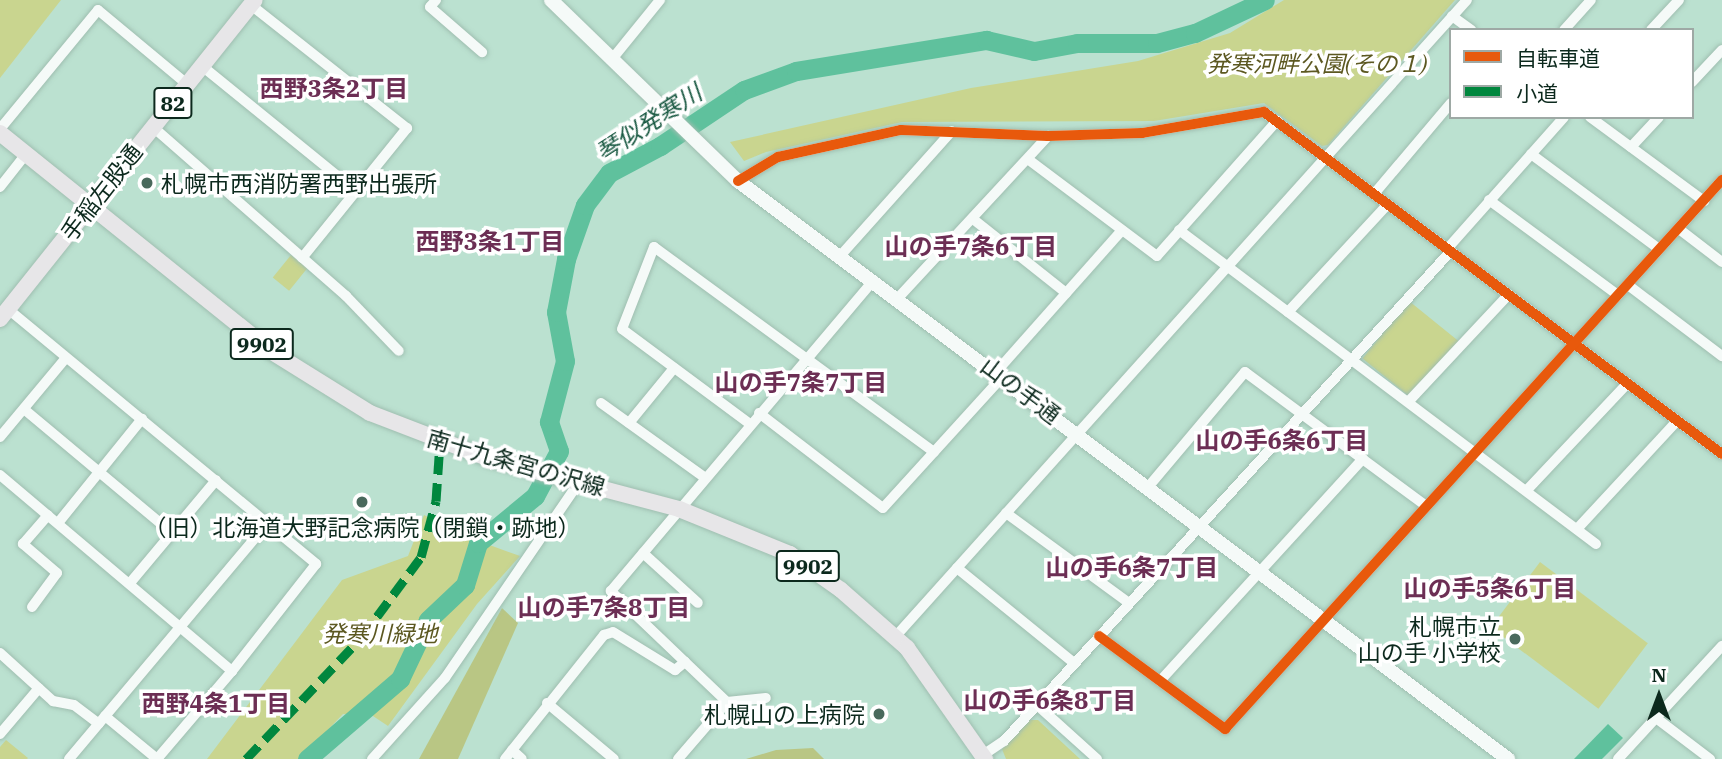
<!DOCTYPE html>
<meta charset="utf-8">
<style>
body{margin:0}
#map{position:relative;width:1722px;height:759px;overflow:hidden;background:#bbe1d0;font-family:"IBM Plex Serif","Noto Sans JP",serif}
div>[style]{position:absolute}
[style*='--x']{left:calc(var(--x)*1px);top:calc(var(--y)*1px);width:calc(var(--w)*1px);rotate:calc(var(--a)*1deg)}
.green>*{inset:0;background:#c9d58f;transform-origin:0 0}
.forest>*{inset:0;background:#b9c684}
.water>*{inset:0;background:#5fc19d}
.river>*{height:19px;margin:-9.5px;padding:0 9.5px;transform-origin:9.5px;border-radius:9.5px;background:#5fc19d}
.roads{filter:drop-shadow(0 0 2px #9fbeb0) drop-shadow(0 0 2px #9fbeb0)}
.minor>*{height:10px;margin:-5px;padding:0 5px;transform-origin:5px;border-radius:5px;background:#f5faf8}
.secondary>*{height:14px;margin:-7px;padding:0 7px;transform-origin:7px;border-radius:7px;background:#f5faf8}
.primary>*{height:16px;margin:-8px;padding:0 8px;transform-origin:8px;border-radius:8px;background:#e7e6e8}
.quiet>*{height:9px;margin-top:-4.5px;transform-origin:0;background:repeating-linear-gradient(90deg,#00873e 0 18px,transparent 0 27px)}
.cycleway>*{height:10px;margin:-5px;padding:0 5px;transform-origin:5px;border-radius:5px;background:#e8590c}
.dots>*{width:19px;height:19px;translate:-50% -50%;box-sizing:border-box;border:4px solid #fff;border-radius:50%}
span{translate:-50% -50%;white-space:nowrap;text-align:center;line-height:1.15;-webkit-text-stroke:7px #fff;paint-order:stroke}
.shield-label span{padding:2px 5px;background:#fff;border:2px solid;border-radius:5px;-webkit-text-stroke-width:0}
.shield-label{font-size:21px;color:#0c291d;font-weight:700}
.park-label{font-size:23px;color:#5c5821;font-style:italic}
.poi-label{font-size:23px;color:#0c291d}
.left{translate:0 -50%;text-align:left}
.right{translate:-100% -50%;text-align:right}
.street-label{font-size:23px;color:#0c291d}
.neighbourhood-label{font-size:24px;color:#6c2e54;font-weight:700}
.water-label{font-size:24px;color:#185841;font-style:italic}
.legend{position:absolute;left:1449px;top:28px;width:245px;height:91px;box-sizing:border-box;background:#fff;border:2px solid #9ea9a5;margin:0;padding:9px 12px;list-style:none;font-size:21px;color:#0c291d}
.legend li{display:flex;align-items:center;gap:14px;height:35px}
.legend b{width:35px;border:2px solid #9ea9a5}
.north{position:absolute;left:1624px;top:661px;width:70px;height:70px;-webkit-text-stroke:5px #fff;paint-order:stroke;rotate:0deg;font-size:19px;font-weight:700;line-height:28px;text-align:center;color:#0c291d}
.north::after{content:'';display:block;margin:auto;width:24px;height:32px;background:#0c291d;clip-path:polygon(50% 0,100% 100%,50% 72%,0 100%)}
</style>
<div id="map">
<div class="green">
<i style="clip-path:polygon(0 0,61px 0,0 78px)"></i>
<i style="clip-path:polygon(1284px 0,1455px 0,1328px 145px,1322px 146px,1264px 103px,1154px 121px,902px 122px,766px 152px,744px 161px,730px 142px,971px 88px,1138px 61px,1230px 33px)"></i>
<i style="left:291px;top:255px;width:21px;height:29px;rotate:39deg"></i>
<i style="left:1409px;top:301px;width:64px;height:74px;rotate:39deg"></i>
<i style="clip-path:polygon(424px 515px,462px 535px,520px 556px,477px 604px,388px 726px,373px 716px,343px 714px,300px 759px,207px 759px,342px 580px,408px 556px)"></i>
<i style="left:1540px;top:562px;width:135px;height:82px;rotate:37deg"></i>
<i style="clip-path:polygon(1029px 720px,1038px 720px,1080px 759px,1006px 759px,1002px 749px)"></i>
<i style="clip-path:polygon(6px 740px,28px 758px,27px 759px,0 759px,0 747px)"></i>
</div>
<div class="forest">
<i style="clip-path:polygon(502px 608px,518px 623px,458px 759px,419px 759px)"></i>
<i style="clip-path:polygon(813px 748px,824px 759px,746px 759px,776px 750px)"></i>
</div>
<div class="water">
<i style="clip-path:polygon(1608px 724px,1623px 738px,1602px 759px,1574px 759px)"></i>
</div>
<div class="river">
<i style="--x:307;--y:759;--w:123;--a:-40.7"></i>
<i style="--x:400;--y:679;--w:65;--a:-64.6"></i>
<i style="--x:428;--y:620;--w:51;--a:-43.4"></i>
<i style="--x:465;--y:585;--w:44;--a:-72.8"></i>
<i style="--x:478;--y:543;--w:74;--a:-39.5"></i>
<i style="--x:535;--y:496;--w:51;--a:-61.9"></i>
<i style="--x:559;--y:451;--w:31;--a:-109"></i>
<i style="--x:549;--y:422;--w:63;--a:-75.3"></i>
<i style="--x:565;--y:361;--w:50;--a:-100.4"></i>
<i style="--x:556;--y:312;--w:54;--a:-79.3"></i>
<i style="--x:566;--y:259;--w:57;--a:-70.6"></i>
<i style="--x:585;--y:205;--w:40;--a:-53"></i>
<i style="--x:609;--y:173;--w:58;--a:-27.9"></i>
<i style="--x:660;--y:146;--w:101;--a:-33.7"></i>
<i style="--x:744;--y:90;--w:55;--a:-20.1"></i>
<i style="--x:796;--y:71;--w:193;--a:-9.3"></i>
<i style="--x:986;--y:40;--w:49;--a:12.9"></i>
<i style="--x:1034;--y:51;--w:44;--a:-10.5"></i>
<i style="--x:1077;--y:43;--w:80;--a:0"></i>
<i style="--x:1157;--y:43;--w:39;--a:-15"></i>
<i style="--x:1195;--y:33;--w:77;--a:-25.2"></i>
</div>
<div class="roads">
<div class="minor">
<i style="--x:436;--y:0;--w:9;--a:131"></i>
<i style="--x:430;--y:7;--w:69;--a:40.9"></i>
<i style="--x:251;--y:5;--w:199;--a:38.3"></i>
<i style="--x:407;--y:128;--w:167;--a:128.9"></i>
<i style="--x:1452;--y:16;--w:24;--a:36"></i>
<i style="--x:1564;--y:30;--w:40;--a:-48"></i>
<i style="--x:1651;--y:30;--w:41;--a:-47"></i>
<i style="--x:613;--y:58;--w:75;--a:-51"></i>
<i style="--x:202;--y:66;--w:198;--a:39.1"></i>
<i style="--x:1692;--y:82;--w:44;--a:-46.8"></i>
<i style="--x:1590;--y:117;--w:142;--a:36.4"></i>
<i style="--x:153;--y:127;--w:257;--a:41.2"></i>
<i style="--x:346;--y:296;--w:76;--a:46.1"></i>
<i style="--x:0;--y:129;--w:154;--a:-50.5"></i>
<i style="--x:98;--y:10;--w:117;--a:39.8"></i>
<i style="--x:1631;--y:147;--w:41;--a:-47"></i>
<i style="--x:1531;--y:154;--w:159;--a:36.6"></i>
<i style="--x:1029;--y:160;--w:160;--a:36.9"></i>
<i style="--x:1157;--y:256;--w:181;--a:-48.4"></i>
<i style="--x:738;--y:181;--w:47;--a:-31"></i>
<i style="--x:778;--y:157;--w:126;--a:-12.4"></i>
<i style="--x:901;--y:130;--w:147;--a:2.3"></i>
<i style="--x:1048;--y:136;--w:94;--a:-1.8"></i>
<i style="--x:1142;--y:133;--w:124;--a:-9.8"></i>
<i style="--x:1264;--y:112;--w:572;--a:36.75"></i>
<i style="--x:0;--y:187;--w:42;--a:-51.8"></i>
<i style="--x:1374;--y:194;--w:119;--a:-49.8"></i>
<i style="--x:1489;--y:200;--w:160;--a:36.4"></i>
<i style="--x:973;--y:219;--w:119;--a:38.5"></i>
<i style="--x:1679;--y:229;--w:54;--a:37.5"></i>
<i style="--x:1179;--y:230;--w:522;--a:36.98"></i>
<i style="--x:1447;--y:249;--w:176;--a:-48.4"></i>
<i style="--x:841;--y:255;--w:166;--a:-48.2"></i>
<i style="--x:1628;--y:285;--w:118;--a:37.1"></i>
<i style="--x:898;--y:298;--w:221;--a:-47.2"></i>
<i style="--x:8;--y:309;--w:400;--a:39.6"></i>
<i style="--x:316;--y:564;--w:136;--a:128.1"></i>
<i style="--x:1288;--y:312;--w:147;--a:-47.2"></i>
<i style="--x:997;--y:371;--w:188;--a:-48.4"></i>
<i style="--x:1409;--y:401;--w:146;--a:-46.9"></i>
<i style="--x:601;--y:403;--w:127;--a:35.7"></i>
<i style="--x:25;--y:410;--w:192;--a:39.9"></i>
<i style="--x:759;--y:413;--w:156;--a:37.5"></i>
<i style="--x:883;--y:508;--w:178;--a:-47.7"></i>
<i style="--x:629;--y:423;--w:71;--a:-50.7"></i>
<i style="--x:750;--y:424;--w:159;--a:-143.4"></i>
<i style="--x:622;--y:329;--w:88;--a:-68.7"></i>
<i style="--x:654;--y:247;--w:347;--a:36.2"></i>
<i style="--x:0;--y:437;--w:102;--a:-50.2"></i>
<i style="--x:0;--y:475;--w:304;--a:40.2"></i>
<i style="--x:232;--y:671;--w:116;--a:130.4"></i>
<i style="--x:1149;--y:486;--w:149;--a:-49.9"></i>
<i style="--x:1245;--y:372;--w:225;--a:36.5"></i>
<i style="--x:1527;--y:490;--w:147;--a:-46.7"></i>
<i style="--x:1006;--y:513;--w:152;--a:36.2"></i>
<i style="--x:58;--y:523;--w:134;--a:-51.1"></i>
<i style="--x:1577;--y:529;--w:147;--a:-47.2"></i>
<i style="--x:643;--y:553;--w:74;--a:42.3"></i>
<i style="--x:957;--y:568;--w:151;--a:39.1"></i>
<i style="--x:130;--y:583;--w:134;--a:-50.1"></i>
<i style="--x:32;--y:607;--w:42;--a:-53.7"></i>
<i style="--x:57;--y:573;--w:45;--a:-139.5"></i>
<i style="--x:23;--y:544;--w:38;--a:-49"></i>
<i style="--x:1099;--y:636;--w:157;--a:36.4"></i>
<i style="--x:1225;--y:729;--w:741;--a:-47.85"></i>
<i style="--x:895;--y:637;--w:856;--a:-48.08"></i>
<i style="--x:0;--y:653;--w:72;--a:42.2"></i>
<i style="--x:53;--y:701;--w:21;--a:11"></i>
<i style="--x:74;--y:705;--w:31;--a:37"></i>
<i style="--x:1160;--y:681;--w:301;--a:-47.6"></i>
<i style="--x:727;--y:702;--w:161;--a:-136.3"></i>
<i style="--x:611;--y:591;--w:407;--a:-49.8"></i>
<i style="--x:547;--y:703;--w:87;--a:39.9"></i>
<i style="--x:1036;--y:704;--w:82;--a:42"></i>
<i style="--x:105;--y:716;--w:67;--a:39.6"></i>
<i style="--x:1656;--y:718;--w:68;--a:37.2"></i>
<i style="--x:0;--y:734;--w:60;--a:-49.7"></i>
<i style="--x:512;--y:750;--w:13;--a:42"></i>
<i style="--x:983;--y:755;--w:25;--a:-34"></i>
<i style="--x:1004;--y:741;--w:663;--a:-47.63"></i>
<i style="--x:69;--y:759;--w:309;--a:-49.9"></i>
<i style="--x:372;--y:759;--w:109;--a:-48"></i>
<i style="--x:445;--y:678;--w:237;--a:-55.6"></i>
<i style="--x:505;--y:759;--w:159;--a:-51.4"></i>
<i style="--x:604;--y:635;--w:9;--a:-18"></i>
<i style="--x:613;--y:632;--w:73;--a:31.5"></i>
<i style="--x:675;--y:670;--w:13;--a:-39"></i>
<i style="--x:678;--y:759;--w:75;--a:-49.3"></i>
<i style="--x:727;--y:702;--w:39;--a:-6"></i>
<i style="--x:1618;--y:759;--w:154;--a:-47.4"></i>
</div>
<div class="secondary">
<i style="--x:551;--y:0;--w:260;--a:44.1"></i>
<i style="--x:738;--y:181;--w:963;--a:36.89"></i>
</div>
<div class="primary">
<i style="--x:0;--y:133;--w:349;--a:38.8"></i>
<i style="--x:272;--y:352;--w:115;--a:31.9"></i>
<i style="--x:370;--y:413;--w:129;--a:21"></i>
<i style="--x:490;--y:459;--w:196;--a:14.8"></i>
<i style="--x:679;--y:509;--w:120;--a:22.1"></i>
<i style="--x:790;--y:554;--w:62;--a:35.2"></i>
<i style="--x:841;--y:590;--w:88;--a:41.3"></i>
<i style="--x:907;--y:648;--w:136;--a:54.9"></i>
<i style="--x:0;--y:319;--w:408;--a:-51.4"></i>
</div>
</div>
<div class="quiet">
<i style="--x:246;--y:759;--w:167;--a:-46.5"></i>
<i style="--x:361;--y:638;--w:101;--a:-53.5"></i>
<i style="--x:421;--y:557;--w:58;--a:-75"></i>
<i style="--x:436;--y:501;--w:59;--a:-86.1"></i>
</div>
<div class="cycleway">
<i style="--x:738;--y:181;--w:47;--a:-31"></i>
<i style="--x:778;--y:157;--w:126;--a:-12.4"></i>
<i style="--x:901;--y:130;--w:147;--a:2.3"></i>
<i style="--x:1048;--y:136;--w:94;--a:-1.8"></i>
<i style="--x:1142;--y:133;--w:124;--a:-9.8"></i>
<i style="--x:1264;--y:112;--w:572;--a:36.75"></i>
<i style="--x:1099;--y:636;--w:157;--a:36.4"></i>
<i style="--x:1225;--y:729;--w:741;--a:-47.85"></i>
</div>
<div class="dots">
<i style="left:147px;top:183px;background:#49695c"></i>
<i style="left:362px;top:502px;background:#49695c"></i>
<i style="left:1515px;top:639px;background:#49695c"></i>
<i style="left:879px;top:714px;background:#49695c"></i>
</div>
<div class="shield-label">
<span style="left:173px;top:103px">82</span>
<span style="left:262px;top:344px">9902</span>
<span style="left:808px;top:566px">9902</span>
</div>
<div class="park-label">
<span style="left:1317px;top:63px">発寒河畔公園(その１)</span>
<span style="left:380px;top:633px">発寒川緑地</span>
</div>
<div class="poi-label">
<span class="left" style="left:161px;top:183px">札幌市西消防署西野出張所</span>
<span style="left:362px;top:527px">（旧）北海道大野記念病院（閉鎖・跡地）</span>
<span class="right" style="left:1501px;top:639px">札幌市立<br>山の手 小学校</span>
<span class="right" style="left:865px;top:714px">札幌山の上病院</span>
</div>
<div class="street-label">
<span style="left:101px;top:192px;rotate:-52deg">手稲左股通</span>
<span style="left:1021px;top:390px;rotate:37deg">山の手通</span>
<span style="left:516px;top:462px;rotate:16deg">南十九条宮の沢線</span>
</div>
<div class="neighbourhood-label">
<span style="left:334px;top:89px">西野3条2丁目</span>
<span style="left:490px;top:242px">西野3条1丁目</span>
<span style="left:971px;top:247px">山の手7条6丁目</span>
<span style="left:801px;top:383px">山の手7条7丁目</span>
<span style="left:1282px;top:441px">山の手6条6丁目</span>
<span style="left:1132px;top:568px">山の手6条7丁目</span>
<span style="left:1490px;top:589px">山の手5条6丁目</span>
<span style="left:604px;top:608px">山の手7条8丁目</span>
<span style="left:1050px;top:701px">山の手6条8丁目</span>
<span style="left:216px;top:704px">西野4条1丁目</span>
</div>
<div class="water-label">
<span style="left:649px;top:123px;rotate:-33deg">琴似発寒川</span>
</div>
<ul class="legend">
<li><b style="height:9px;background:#e8590c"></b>自転車道</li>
<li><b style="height:9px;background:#00873e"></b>小道</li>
</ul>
<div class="north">N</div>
</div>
